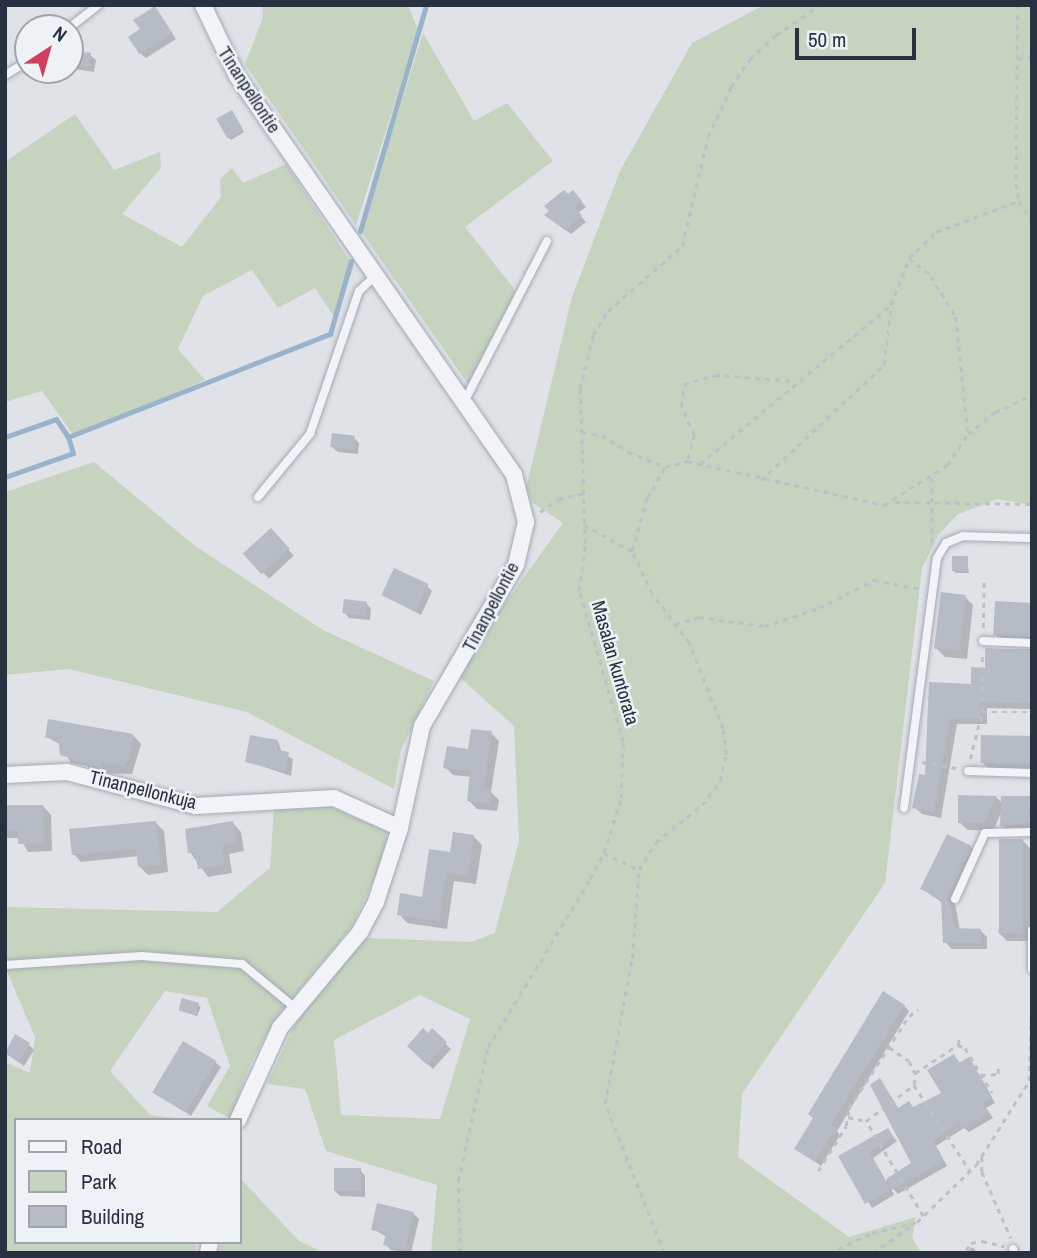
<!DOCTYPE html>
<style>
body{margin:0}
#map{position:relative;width:1037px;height:1258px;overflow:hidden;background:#dfe3e8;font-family:"Archivo Narrow",sans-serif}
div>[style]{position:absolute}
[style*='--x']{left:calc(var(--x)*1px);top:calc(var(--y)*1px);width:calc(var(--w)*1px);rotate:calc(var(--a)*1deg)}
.green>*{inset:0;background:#c5d3bf}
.shadow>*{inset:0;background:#0003;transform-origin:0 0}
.stream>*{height:5px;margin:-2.5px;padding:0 2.5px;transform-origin:2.5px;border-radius:2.5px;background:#98b3ca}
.building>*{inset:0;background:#b6bcc5;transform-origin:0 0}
.path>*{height:2.5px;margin-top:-1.25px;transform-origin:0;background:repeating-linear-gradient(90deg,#bcc1c7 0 5px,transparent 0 10px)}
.roads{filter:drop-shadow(0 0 2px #a4aab2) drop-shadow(0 0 2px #a4aab2)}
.service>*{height:8px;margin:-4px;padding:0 4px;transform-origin:4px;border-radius:4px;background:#f1f3f7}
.minor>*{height:16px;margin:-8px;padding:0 8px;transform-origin:8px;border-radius:8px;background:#f1f3f7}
span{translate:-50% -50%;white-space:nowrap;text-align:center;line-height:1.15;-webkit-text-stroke:5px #eef2f6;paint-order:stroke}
.street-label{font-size:19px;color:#273140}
.frame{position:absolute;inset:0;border:7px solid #273140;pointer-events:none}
.legend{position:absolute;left:14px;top:1118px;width:228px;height:126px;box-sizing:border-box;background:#eef2f6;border:2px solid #9ea5ad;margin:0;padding:9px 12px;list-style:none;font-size:21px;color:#273140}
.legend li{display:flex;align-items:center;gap:14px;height:35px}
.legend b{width:35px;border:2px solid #9ea5ad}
.north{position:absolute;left:14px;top:14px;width:70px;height:70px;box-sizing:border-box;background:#eef2f6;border:2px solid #9ea5ad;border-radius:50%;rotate:36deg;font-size:19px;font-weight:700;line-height:28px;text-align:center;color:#273140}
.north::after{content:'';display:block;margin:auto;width:24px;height:32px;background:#d23f5c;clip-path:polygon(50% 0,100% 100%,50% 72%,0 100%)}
.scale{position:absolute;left:795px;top:28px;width:121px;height:32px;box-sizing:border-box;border:4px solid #273140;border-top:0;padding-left:9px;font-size:21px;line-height:24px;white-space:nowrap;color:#273140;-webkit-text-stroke:5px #eef2f6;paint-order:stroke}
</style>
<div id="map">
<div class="green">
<i style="clip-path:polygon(262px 5px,408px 5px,418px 30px,356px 225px,245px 64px,263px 17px)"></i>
<i style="clip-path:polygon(evenodd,764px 5px,1032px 5px,1032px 505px,998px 499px,958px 514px,939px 534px,922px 568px,885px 883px,742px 1094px,738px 1157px,849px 1237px,916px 1217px,912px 1238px,921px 1253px,431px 1253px,437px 1185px,326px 1151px,305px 1089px,267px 1084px,299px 1015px,366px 938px,471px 942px,495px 933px,519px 841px,514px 726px,455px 673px,563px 523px,533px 503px,526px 488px,572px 297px,620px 171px,692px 43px,764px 5px,420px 995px,470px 1019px,440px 1119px,341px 1115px,334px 1040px,420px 995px)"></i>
<i style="clip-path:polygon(423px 33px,474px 121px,507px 103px,553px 161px,465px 227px,516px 291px,468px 384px,361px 231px)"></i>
<i style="clip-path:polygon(75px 114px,114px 170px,160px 152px,161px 168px,122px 214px,182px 247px,221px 197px,220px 179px,232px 168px,243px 183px,286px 164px,354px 267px,334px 317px,315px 288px,278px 308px,252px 270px,203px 296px,178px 349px,205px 380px,74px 436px,42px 391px,5px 402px,5px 162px)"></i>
<i style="clip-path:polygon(94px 462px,195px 546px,323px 630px,434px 681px,401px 750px,394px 789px,247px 712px,69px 669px,5px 675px,5px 492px)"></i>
<i style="clip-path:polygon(331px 807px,388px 832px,380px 867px,352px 926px,274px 1021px,249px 1067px,231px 1119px,207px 1106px,230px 1066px,207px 998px,165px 991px,110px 1071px,150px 1115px,189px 1120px,16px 1120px,16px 1242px,197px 1242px,195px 1253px,5px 1253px,5px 1062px,30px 1073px,35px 1037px,5px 967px,5px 907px,217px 912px,270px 868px,274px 808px)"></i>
<i style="clip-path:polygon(240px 1178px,299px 1241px,325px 1253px,219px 1253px,221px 1242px,240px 1242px)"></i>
</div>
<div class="shadow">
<i style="clip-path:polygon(160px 14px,176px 39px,146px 58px,140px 53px,142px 30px)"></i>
<i style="clip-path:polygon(70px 52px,90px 55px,96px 60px,94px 72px,74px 69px)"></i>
<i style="clip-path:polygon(234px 114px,244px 132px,231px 140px,229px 138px)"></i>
<i style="clip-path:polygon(568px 196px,578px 197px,586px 207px,578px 213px,586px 222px,571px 234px,552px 220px,551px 211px)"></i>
<i style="clip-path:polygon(354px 438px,359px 443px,358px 454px,338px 452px,332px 447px)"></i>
<i style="left:270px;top:530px;width:35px;height:34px;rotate:47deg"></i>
<i style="clip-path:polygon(967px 558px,969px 573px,956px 573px,953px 571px)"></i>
<i style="clip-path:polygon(427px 586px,432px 591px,421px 615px,383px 595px)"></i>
<i style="clip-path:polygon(965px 597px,973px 605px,967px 659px,945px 657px,936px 648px)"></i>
<i style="clip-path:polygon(366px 603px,371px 609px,370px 620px,349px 618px,344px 612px)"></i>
<i style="clip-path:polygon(1032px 605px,1032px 643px,1002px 642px,995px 634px)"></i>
<i style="clip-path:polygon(987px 649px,1032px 649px,1032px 709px,987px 708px,987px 724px,957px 724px,941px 818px,922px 814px,914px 807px,927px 777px,931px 684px,972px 686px,987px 669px)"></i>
<i style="clip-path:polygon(491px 733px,499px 741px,491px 792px,499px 800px,497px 811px,477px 809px,469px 801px,471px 777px,453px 775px,445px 767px)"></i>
<i style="clip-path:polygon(133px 735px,141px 744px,132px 774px,94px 773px,87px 766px,71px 763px,61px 745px,47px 737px)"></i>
<i style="clip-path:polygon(1032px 737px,1032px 772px,991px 771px,982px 762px)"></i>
<i style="clip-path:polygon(278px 741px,282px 753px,293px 759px,291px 776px,247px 761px)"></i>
<i style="clip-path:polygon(960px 797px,997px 798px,1002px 803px,1029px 798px,1032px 832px,1010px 834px,1002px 825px,1002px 811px,993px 831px,968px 830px,959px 822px)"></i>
<i style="clip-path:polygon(43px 806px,51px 815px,52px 851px,28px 852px,20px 838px,5px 838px,5px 807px)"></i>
<i style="clip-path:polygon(156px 823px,164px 831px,168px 872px,148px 875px,140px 867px,139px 856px,81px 862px,74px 854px)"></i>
<i style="clip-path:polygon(233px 823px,241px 832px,244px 851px,229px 854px,232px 873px,208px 877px,190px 852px)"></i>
<i style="clip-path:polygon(473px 836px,482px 845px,476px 884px,454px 881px,447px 929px,407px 923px,399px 914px,423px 898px,452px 854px)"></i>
<i style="clip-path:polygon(1023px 841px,1031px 849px,1032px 929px,1028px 941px,1007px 941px,998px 932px)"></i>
<i style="clip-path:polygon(971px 847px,978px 855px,955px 904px,960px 930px,980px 930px,987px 937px,987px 949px,952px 949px,945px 942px,943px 903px,922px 889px)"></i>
<i style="left:183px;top:1000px;width:19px;height:10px;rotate:21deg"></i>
<i style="clip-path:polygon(904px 1006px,909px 1011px,837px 1131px,840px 1135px,821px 1166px,796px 1148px)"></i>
<i style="clip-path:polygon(432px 1031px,451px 1049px,433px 1069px,409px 1046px)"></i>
<i style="clip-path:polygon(29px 1045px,34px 1050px,24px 1066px,11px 1057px)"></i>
<i style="clip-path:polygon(954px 1056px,961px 1064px,968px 1059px,973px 1064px,995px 1103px,986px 1108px,993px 1118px,969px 1132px,964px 1128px,936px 1146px,947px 1166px,898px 1194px,889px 1184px,894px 1195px,872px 1208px,841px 1156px,887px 1130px,897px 1141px,873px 1158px,886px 1181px,914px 1164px,880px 1081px,899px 1109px,914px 1108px,944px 1094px)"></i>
<i style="clip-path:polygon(215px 1062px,221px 1067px,191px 1116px,155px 1092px)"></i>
<i style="clip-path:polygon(360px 1170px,365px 1176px,365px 1197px,340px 1196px,335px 1191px)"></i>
<i style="clip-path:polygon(414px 1214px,419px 1219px,411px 1253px,391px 1250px,385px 1244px,387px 1237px,373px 1229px)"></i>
<i style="clip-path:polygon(972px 1247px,978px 1253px,966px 1253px)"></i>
</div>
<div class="stream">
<i style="--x:360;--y:231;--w:235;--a:-73.7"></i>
<i style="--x:5;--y:437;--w:54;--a:-19.4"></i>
<i style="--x:56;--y:419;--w:22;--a:56"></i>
<i style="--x:5;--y:477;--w:72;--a:-19.4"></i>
<i style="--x:73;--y:453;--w:17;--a:-107"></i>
<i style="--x:68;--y:437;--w:282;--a:-21.5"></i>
<i style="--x:330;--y:334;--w:76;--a:-74"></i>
</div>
<div class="building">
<i style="clip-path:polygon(155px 6px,172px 33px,139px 54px,128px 37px,140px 29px,133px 20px)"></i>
<i style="left:70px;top:51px;width:21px;height:14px;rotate:5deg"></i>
<i style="left:232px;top:110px;width:23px;height:18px;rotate:61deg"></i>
<i style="clip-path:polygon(564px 190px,568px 194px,573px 190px,582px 201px,575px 207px,582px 216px,565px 230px,544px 215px,549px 211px,544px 206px)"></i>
<i style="left:332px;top:433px;width:23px;height:14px;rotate:7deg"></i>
<i style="left:271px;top:528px;width:28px;height:38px;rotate:48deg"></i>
<i style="left:952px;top:556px;width:16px;height:15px"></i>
<i style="left:394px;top:568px;width:38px;height:30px;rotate:25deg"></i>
<i style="left:941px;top:592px;width:25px;height:57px;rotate:7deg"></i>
<i style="left:344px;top:599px;width:23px;height:14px;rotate:7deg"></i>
<i style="left:995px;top:601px;width:37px;height:34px;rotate:3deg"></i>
<i style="clip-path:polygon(985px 648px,1032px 650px,1032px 703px,980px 702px,980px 718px,950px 718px,934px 812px,912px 808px,919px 774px,925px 775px,929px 682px,971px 684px,971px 667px,985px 668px)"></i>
<i style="clip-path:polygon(48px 719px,133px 734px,129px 760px,124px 766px,102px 762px,101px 768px,60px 755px,58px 737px,45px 738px)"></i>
<i style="clip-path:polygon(471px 729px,492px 731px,484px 789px,491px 790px,490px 804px,467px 801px,470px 771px,443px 768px,447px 746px,468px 749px)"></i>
<i style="clip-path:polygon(250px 735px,278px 740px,277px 750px,289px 752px,286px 772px,245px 762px)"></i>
<i style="left:981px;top:735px;width:51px;height:28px;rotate:1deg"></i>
<i style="clip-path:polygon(958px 795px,997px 796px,984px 823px,958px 823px)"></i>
<i style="clip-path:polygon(1001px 796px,1030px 796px,1029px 823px,1000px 826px)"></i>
<i style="clip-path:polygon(5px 805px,43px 805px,44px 843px,18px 844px,18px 830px,5px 830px)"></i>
<i style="clip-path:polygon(156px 821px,161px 865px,138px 867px,136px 849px,72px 855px,69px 829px)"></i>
<i style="clip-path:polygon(233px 821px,237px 843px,222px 846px,225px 865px,198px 869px,195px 852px,188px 853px,185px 829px)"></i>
<i style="clip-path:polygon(453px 832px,474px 835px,468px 876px,446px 873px,439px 921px,397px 915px,400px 893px,422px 897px,429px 849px,450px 852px)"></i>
<i style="clip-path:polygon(947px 834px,972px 846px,949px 897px,955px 928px,981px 929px,981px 943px,943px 943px,941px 899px,920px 889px)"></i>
<i style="left:999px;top:839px;width:24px;height:94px"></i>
<i style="clip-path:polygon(883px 991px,905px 1005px,847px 1098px,832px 1125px,836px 1128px,815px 1162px,794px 1149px,813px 1118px,808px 1114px)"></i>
<i style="left:182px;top:998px;width:18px;height:13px;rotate:16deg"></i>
<i style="clip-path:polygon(423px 1028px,428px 1033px,432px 1028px,447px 1042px,427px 1065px,407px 1046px)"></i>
<i style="clip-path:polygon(15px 1034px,30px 1043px,18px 1062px,5px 1053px)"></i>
<i style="left:183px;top:1041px;width:39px;height:60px;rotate:31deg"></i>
<i style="clip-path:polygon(954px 1054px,959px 1063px,969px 1057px,992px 1097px,983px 1103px,989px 1113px,962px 1129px,959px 1123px,933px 1141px,944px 1161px,892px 1190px,886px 1179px,911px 1163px,870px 1085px,880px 1078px,898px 1108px,909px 1101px,913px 1107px,941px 1093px,927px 1070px)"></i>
<i style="clip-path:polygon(888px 1128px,893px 1136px,869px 1152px,890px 1190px,865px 1204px,838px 1156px)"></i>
<i style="left:334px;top:1168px;width:27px;height:23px"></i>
<i style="clip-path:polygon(377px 1203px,414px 1212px,405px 1250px,383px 1245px,386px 1233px,371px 1230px)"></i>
</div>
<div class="path">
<i style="--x:1018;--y:5;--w:179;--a:90.6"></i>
<i style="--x:1016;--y:184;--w:17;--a:80"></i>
<i style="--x:1019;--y:201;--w:23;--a:56"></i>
<i style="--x:1018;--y:59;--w:14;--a:-12"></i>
<i style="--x:909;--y:258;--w:28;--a:39"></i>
<i style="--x:931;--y:276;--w:48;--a:58.6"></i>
<i style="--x:956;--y:317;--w:118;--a:84.1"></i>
<i style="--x:582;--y:432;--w:20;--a:9"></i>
<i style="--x:602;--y:435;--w:31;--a:33"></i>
<i style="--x:628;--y:452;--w:40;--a:22"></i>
<i style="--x:688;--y:459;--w:25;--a:-76"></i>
<i style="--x:694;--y:435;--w:32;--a:-114"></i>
<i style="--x:681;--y:406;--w:22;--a:-82"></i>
<i style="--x:684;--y:384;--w:32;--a:-16"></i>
<i style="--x:715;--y:375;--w:81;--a:4.2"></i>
<i style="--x:700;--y:464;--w:249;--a:-39.8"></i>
<i style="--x:932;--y:478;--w:66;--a:90"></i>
<i style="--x:761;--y:480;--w:168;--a:-43.1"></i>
<i style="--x:884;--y:365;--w:60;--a:-83.3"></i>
<i style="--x:891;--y:305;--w:50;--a:-69"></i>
<i style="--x:909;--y:258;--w:37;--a:-44"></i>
<i style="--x:936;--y:232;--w:89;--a:-20.5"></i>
<i style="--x:895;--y:502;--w:137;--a:0.8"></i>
<i style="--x:540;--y:512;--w:22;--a:-36"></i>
<i style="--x:558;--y:499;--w:27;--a:-13"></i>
<i style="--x:584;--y:525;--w:55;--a:28.4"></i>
<i style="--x:675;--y:624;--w:25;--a:-16"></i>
<i style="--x:699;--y:617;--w:66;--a:7.9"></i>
<i style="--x:764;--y:626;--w:58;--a:-18.1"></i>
<i style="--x:819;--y:608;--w:62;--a:-27"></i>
<i style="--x:874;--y:580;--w:49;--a:10.6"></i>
<i style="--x:983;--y:628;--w:49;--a:-88.8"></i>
<i style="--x:982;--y:712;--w:50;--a:0"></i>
<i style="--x:970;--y:759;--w:49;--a:-75.7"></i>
<i style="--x:982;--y:712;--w:59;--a:-90"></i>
<i style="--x:922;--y:762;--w:36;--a:10"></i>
<i style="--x:604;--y:853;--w:39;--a:26"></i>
<i style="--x:958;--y:1045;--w:8;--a:23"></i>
<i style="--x:965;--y:1048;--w:52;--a:58.5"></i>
<i style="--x:889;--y:1047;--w:24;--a:35"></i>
<i style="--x:909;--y:1061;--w:13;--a:63"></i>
<i style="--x:981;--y:1075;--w:17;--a:-3"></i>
<i style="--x:998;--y:1074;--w:8;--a:-90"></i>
<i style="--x:914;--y:1085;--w:103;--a:56.9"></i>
<i style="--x:848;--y:1117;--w:17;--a:13"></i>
<i style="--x:982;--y:1157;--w:15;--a:90"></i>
<i style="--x:982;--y:1172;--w:72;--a:66.3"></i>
<i style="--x:818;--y:1171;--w:53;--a:-58.1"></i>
<i style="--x:846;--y:1126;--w:18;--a:-81"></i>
<i style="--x:849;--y:1108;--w:110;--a:-56.9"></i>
<i style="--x:909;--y:1016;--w:11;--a:-34"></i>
<i style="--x:923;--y:1216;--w:111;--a:-121"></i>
<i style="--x:866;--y:1121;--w:60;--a:-36.9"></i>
<i style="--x:914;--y:1085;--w:12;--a:-85"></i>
<i style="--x:915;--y:1073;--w:51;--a:-33.1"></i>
<i style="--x:958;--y:1045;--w:10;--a:-79"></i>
<i style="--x:966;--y:1250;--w:9;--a:-54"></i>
<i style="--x:971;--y:1243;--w:11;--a:-10"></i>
<i style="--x:982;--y:1241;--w:23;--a:13"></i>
<i style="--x:460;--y:1253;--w:72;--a:-91.6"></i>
<i style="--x:458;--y:1181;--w:137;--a:-77.4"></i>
<i style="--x:488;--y:1047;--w:197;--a:-58.7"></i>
<i style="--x:590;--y:879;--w:30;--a:-62"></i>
<i style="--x:604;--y:853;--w:58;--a:-72.8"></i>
<i style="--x:621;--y:798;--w:56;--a:-88"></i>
<i style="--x:623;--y:742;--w:157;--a:-106.2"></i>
<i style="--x:579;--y:591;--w:47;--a:-82.7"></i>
<i style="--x:585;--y:544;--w:155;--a:-91.8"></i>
<i style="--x:580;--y:389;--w:56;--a:-76.5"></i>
<i style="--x:593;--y:335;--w:28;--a:-58"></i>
<i style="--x:608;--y:311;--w:98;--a:-41.3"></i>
<i style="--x:682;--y:246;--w:112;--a:-76.6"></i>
<i style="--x:708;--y:137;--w:55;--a:-65.3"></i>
<i style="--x:731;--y:87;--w:34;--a:-56"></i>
<i style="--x:750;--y:59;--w:35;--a:-43"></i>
<i style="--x:776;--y:35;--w:53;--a:-34.3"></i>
<i style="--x:664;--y:1253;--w:160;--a:-111.6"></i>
<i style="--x:605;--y:1104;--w:148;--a:-79.5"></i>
<i style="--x:632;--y:958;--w:88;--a:-85.5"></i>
<i style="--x:639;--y:870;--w:33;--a:-59"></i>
<i style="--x:656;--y:842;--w:59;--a:-38.8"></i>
<i style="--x:702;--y:805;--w:30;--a:-53"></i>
<i style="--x:720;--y:781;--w:27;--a:-77"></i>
<i style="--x:726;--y:755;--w:26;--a:-97"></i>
<i style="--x:723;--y:729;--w:92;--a:-111.6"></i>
<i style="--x:689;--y:643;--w:61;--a:-127.1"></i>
<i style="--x:652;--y:594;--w:47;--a:-114.9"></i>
<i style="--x:632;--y:551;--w:55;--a:-74.2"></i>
<i style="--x:647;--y:498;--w:36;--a:-60"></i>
<i style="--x:665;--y:467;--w:23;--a:-15"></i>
<i style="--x:687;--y:461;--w:202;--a:12.6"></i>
<i style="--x:884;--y:505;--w:75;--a:-32.4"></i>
<i style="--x:947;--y:465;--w:37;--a:-56"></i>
<i style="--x:968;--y:434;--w:35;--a:-39"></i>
<i style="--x:995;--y:412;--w:41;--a:-24.7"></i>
<i style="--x:829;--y:1253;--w:47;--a:-24.9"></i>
<i style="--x:872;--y:1233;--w:46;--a:-13.7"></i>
<i style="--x:917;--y:1222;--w:82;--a:-44"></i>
<i style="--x:976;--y:1165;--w:99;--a:-57.8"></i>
<i style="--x:1029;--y:1081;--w:93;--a:-88.2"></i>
<i style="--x:873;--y:1253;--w:49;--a:-35.9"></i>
</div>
<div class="roads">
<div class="service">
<i style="--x:69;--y:28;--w:37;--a:-38"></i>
<i style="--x:5;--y:75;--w:27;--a:-31"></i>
<i style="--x:464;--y:402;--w:181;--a:-62.7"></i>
<i style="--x:258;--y:497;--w:82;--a:-50.5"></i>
<i style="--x:310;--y:434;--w:151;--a:-71.1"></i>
<i style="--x:359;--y:291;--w:23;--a:-43"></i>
<i style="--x:983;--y:641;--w:49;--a:2.3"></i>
<i style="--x:968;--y:771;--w:64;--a:1.8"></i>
<i style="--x:904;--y:808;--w:252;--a:-82.5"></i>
<i style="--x:937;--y:558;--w:17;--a:-59"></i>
<i style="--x:946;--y:543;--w:18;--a:-22"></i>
<i style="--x:963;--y:536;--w:69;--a:1.7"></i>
<i style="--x:955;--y:899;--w:72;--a:-65.6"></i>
<i style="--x:985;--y:833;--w:47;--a:-1.2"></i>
<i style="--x:1032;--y:930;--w:39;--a:90"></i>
<i style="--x:5;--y:965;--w:137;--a:-3.8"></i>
<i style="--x:142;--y:956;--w:100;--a:4.6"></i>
<i style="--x:242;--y:964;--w:67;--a:39.6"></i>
<i style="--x:1013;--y:1249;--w:4;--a:76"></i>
</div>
<div class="minor">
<i style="--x:203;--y:5;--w:79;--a:64.4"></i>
<i style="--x:237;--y:76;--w:486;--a:55.2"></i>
<i style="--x:514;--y:475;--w:49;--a:75.7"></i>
<i style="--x:526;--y:522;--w:44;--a:103.1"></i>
<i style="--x:516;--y:565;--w:186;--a:120.3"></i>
<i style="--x:422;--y:726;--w:104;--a:102.2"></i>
<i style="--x:400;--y:828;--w:78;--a:108"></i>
<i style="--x:376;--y:902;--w:34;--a:118"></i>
<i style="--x:360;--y:932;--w:125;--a:129.8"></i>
<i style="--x:280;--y:1028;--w:101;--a:114.5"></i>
<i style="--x:5;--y:775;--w:62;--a:-2.8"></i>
<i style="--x:67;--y:772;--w:133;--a:14.8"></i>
<i style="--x:196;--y:806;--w:138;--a:-3.3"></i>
<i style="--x:334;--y:798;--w:72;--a:24.4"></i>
<i style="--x:208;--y:1253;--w:11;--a:-80"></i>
</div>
</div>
<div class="street-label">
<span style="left:249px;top:90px;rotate:57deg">Tinanpellontie</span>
<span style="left:491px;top:607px;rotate:-62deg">Tinanpellontie</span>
<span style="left:615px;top:663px;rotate:74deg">Masalan kuntorata</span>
<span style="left:143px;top:790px;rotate:14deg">Tinanpellonkuja</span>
</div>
<div class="frame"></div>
<ul class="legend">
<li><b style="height:9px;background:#f1f3f7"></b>Road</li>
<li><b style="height:19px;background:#c5d3bf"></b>Park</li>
<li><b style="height:19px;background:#b6bcc5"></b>Building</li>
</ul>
<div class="north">N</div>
<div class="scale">50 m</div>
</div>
